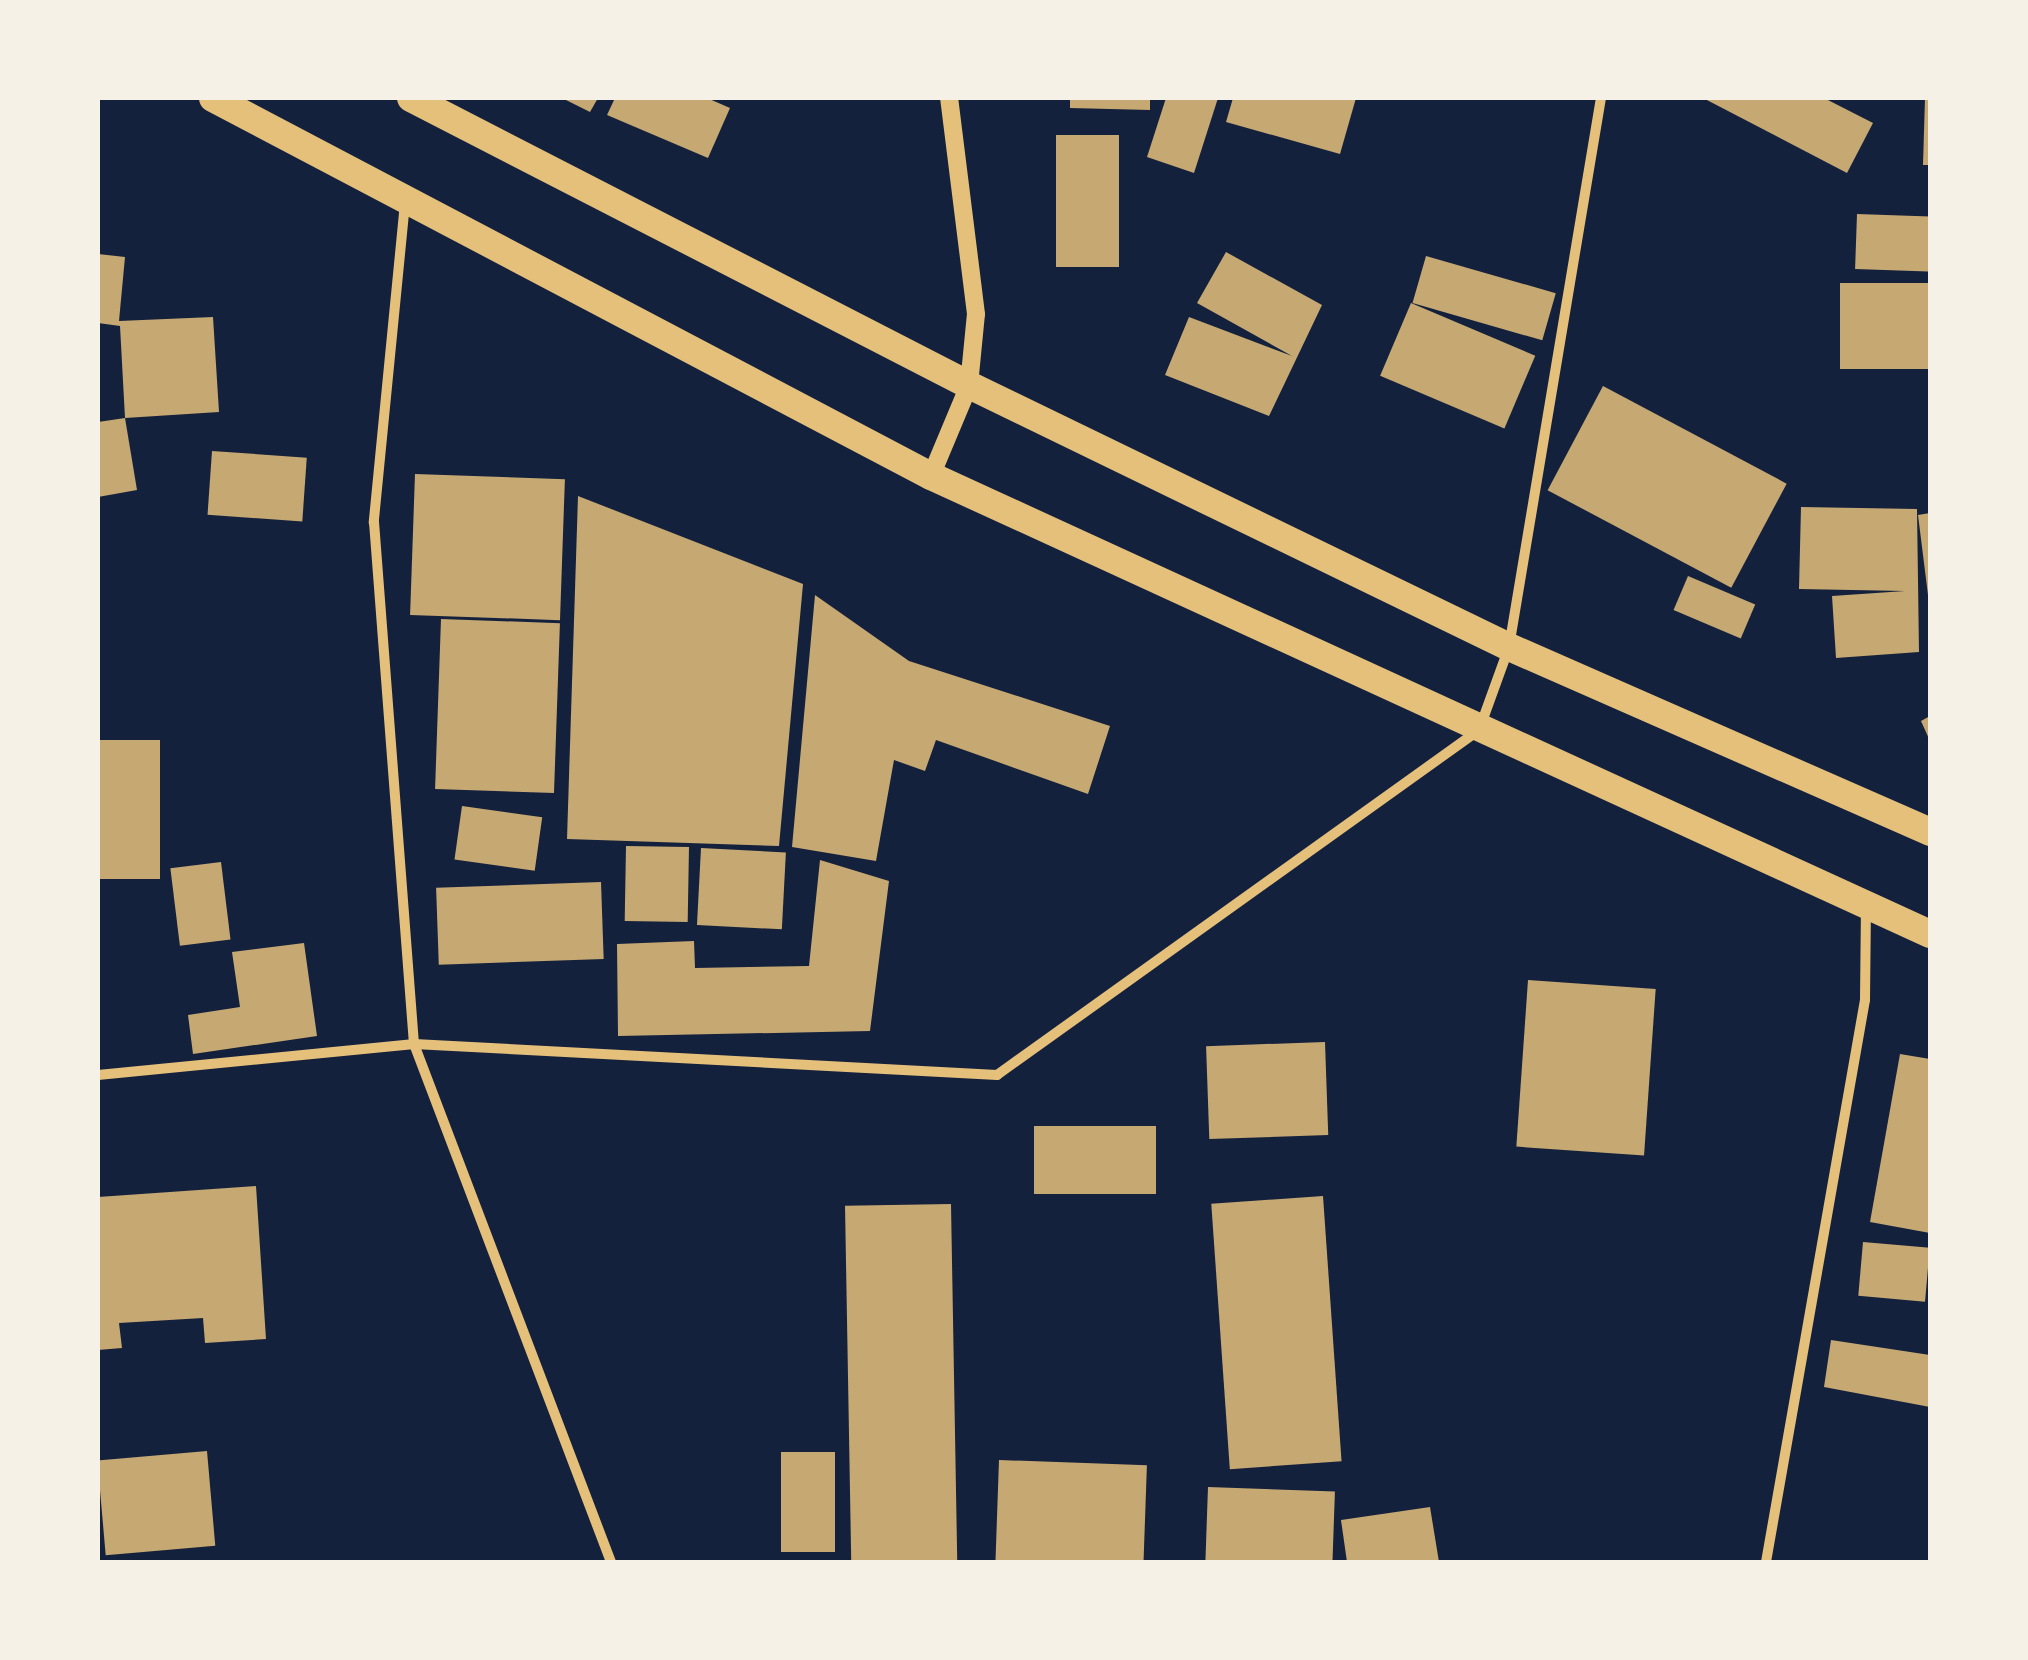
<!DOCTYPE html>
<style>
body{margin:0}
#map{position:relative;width:2028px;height:1660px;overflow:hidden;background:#14213d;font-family:Jost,sans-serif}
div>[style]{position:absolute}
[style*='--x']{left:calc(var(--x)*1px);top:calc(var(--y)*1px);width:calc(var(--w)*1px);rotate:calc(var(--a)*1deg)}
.building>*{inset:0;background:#c6a872;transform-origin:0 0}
.minor>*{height:10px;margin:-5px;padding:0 5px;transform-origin:5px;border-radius:5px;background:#e5c07b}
.tertiary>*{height:18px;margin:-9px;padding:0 9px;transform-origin:9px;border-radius:9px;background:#e5c07b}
.trunk>*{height:28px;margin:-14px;padding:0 14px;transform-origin:14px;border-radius:14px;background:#e5c07b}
span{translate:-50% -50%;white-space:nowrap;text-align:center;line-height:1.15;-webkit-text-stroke:10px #f6f1e7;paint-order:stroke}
.frame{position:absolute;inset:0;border:100px solid #f6f1e7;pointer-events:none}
</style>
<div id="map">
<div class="building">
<i style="clip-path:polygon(562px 98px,598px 98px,590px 112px)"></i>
<i style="clip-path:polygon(615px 98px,707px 98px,730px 108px,708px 158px,607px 115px)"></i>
<i style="clip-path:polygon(1070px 98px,1150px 98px,1150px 110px,1070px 108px)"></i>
<i style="clip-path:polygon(1166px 98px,1218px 98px,1194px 173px,1147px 157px)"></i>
<i style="clip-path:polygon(1233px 98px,1356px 98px,1340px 154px,1226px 122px)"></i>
<i style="clip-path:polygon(1703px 98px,1824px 98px,1873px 123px,1847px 173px)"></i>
<i style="clip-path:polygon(1925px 98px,1930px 98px,1930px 165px,1923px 165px)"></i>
<i style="left:1056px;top:135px;width:63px;height:132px"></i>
<i style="left:1857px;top:214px;width:73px;height:55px;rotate:2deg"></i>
<i style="clip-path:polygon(1226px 252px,1322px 305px,1269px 416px,1165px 375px,1189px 317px,1292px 356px,1197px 303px)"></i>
<i style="clip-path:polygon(98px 254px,125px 257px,119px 321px,213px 317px,219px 412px,125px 418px,120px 326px,98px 323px)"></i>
<i style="left:1426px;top:256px;width:135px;height:49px;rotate:16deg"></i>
<i style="left:1840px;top:283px;width:90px;height:86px"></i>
<i style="left:1411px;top:303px;width:135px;height:79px;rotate:23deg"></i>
<i style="left:1603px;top:386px;width:208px;height:118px;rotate:28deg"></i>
<i style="clip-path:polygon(125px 418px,137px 490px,98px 497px,98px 422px)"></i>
<i style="left:212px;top:451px;width:95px;height:64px;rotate:4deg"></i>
<i style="left:415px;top:474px;width:150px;height:141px;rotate:2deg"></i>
<i style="clip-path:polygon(578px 496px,803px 584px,779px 846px,567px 839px)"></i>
<i style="clip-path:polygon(1801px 507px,1917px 509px,1919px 652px,1836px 658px,1832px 596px,1905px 591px,1799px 589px)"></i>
<i style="clip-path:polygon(1930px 513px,1930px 595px,1928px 595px,1918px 515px)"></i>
<i style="left:1688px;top:576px;width:73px;height:37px;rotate:23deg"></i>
<i style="clip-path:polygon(815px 595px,909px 661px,1110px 726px,1088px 794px,936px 740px,925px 771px,894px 760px,876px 861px,792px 847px)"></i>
<i style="left:441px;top:619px;width:119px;height:170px;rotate:2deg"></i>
<i style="clip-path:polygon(1930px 716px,1930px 741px,1921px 721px)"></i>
<i style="left:160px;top:740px;width:139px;height:62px;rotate:90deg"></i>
<i style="left:462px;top:806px;width:81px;height:54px;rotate:8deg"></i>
<i style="left:626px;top:846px;width:63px;height:75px;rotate:1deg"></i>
<i style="left:701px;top:848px;width:85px;height:77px;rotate:3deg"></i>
<i style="clip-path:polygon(820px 860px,889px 881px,870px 1031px,618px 1036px,617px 944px,694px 941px,695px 968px,809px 966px)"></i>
<i style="left:221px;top:862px;width:78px;height:51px;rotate:83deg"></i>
<i style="left:601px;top:882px;width:77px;height:165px;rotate:88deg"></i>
<i style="clip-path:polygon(304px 943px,317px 1036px,193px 1054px,188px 1015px,240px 1007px,232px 952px)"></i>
<i style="left:1528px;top:980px;width:128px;height:167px;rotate:4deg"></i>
<i style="left:1325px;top:1042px;width:93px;height:119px;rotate:88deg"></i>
<i style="clip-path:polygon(1900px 1054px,1930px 1059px,1930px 1233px,1870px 1222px)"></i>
<i style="left:1034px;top:1126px;width:122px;height:68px"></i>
<i style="clip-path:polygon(256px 1186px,266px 1339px,205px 1343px,203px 1318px,119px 1323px,122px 1348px,98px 1350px,98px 1197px)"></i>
<i style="left:1323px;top:1196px;width:266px;height:112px;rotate:86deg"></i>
<i style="left:951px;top:1204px;width:358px;height:106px;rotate:89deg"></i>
<i style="left:1863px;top:1242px;width:67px;height:54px;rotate:5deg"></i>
<i style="clip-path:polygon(1831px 1340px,1930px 1355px,1930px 1407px,1824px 1387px)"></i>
<i style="left:207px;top:1451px;width:95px;height:110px;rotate:85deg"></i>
<i style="left:781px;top:1452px;width:54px;height:100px"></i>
<i style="left:999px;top:1460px;width:148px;height:102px;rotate:2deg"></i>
<i style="left:1208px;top:1487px;width:127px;height:75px;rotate:2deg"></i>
<i style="clip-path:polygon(1430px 1507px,1439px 1562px,1347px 1562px,1341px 1520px)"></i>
</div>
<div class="minor">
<i style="--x:405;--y:203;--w:321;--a:95.6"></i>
<i style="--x:374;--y:522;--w:524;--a:85.62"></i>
<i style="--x:414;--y:1044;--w:554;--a:69.18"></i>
<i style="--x:98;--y:1075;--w:318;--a:-5.6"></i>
<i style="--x:414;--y:1044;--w:584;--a:3.04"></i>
<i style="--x:997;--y:1075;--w:593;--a:-35.59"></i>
<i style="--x:1479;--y:730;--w:88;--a:-70.1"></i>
<i style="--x:1509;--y:647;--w:557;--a:-80.49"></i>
<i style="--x:1766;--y:1562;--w:571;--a:-80.01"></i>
<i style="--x:1865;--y:1000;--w:92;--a:-89.4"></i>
</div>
<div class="tertiary">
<i style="--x:931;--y:476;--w:99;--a:-67.3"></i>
<i style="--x:969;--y:385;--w:71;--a:-84.4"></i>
<i style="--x:976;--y:314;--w:218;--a:-97.1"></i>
</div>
<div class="trunk">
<i style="--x:213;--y:98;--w:811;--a:27.77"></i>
<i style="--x:931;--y:476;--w:1099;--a:24.63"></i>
<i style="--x:411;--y:98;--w:627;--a:27.22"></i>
<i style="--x:969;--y:385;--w:600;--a:25.88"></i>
<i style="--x:1509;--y:647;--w:460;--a:23.7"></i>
</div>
<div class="frame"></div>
</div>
